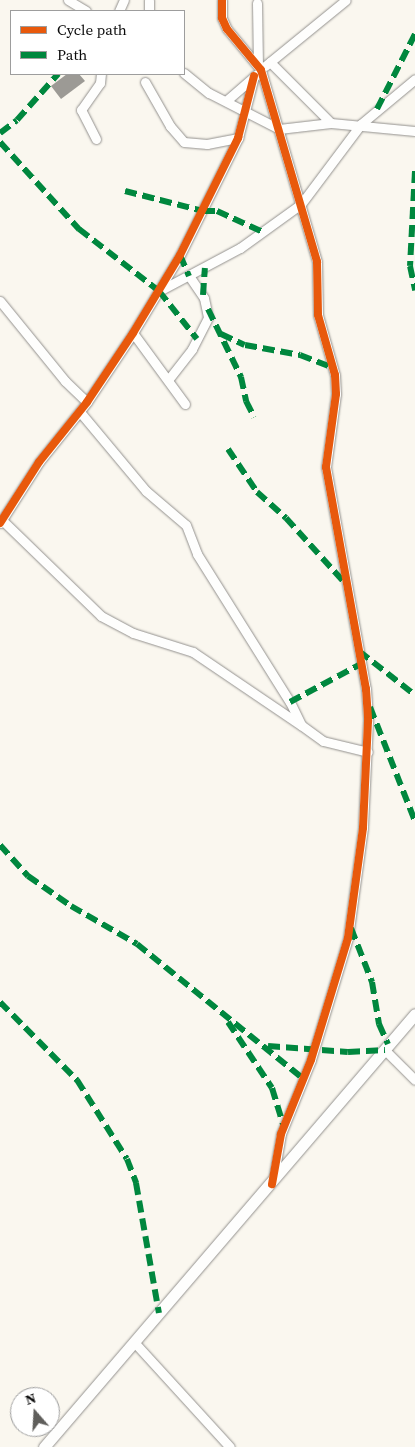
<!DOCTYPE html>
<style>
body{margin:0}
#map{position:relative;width:415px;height:1447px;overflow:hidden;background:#faf7ef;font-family:"Source Serif 4",serif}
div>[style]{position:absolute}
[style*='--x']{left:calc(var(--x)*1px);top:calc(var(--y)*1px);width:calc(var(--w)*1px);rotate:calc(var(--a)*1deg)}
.building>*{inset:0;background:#9c9a95}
.roads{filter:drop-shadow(0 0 1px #93918e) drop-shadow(0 0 1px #93918e)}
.minor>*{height:9px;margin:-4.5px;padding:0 4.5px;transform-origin:4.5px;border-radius:4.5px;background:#fefefd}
.tertiary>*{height:11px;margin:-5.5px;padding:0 5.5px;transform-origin:5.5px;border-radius:5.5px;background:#fefefd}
.quiet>*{height:6px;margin-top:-3px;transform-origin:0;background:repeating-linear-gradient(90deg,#00873e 0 12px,transparent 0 18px)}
.cycleway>*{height:8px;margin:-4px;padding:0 4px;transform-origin:4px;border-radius:4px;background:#e8590c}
span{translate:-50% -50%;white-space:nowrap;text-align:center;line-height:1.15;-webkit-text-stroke:5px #fff;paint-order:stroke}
.legend{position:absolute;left:10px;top:10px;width:175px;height:65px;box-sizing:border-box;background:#fff;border:1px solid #9d9d9d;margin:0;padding:6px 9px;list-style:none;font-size:15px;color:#0b0b0b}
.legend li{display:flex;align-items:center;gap:10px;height:25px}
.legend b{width:25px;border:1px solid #9d9d9d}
.north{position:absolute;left:10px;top:1387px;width:50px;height:50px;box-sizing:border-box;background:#fff;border:1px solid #9d9d9d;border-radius:50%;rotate:341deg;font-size:14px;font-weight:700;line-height:20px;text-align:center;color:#0b0b0b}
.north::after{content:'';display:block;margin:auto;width:18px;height:22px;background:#5f5e5b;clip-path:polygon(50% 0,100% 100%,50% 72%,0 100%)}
</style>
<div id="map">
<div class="building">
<i style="clip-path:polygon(67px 74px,79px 74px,85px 81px,61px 99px,51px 86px)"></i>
</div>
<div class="roads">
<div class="minor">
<i style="--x:68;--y:0;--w:21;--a:31"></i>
<i style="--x:222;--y:0;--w:18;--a:90"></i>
<i style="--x:222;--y:18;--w:12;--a:66"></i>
<i style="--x:227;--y:29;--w:53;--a:50.3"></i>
<i style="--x:261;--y:70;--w:200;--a:73.7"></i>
<i style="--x:317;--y:262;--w:53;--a:88.9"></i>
<i style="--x:318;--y:315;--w:62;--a:74.2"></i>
<i style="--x:335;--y:375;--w:19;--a:87"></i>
<i style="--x:336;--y:394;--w:74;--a:97.8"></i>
<i style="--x:326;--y:467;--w:226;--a:79.8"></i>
<i style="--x:366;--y:689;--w:32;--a:86"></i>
<i style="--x:368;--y:721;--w:107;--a:92.7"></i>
<i style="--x:363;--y:828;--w:111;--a:97.8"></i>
<i style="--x:348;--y:938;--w:127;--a:106.9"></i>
<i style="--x:311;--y:1060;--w:80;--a:112.1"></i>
<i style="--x:281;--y:1134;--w:47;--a:99.9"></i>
<i style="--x:257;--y:3;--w:63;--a:89.1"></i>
<i style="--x:119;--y:11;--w:12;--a:-66"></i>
<i style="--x:149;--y:11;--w:11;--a:-90"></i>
<i style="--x:270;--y:62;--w:86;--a:45"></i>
<i style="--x:331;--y:123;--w:84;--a:5.4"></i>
<i style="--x:265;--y:66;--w:104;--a:-39.2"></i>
<i style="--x:184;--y:73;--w:32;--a:39"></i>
<i style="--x:209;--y:93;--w:79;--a:27.2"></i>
<i style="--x:279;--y:129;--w:52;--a:-6.6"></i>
<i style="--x:145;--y:82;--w:51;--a:60.4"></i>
<i style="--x:170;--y:126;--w:21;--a:49"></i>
<i style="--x:184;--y:142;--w:23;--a:5"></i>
<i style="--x:207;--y:144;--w:32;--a:-11"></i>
<i style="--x:226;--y:101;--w:40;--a:-41"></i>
<i style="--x:96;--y:139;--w:33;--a:-117"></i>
<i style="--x:81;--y:110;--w:33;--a:-55"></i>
<i style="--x:100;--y:83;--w:9;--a:-84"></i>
<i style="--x:159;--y:291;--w:92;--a:-28"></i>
<i style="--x:240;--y:248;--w:75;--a:-35.8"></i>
<i style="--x:301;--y:204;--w:100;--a:-53.1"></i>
<i style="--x:361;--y:124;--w:70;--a:-39.8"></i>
<i style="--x:0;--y:301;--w:103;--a:50.9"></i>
<i style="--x:65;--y:381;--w:30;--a:44"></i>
<i style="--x:133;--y:333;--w:88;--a:53.8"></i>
<i style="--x:168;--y:380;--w:39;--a:-52"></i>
<i style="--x:192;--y:349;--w:36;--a:-63"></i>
<i style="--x:208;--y:317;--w:19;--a:-102"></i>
<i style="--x:204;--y:298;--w:27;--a:-124"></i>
<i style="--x:80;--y:412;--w:103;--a:50.1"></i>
<i style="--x:146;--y:491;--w:52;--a:40.4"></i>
<i style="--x:186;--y:525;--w:31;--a:69"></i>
<i style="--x:197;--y:554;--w:175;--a:57.9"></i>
<i style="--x:290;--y:702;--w:25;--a:64"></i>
<i style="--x:301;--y:725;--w:27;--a:36"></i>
<i style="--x:323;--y:741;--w:46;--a:13.7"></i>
<i style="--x:2;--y:520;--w:138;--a:44.1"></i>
<i style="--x:101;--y:616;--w:36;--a:28"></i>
<i style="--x:133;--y:633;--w:63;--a:17.6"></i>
<i style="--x:193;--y:652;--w:130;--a:34.1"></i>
<i style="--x:0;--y:523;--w:72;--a:-57.4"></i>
<i style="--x:39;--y:462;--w:77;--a:-51.3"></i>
<i style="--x:87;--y:402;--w:83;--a:-56.3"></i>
<i style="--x:133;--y:333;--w:91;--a:-58.9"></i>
<i style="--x:180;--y:255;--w:131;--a:-63.6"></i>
<i style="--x:238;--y:138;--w:64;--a:-75.5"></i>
<i style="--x:385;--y:1050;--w:42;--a:45"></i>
<i style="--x:134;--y:1342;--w:142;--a:47.6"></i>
</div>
<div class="tertiary">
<i style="--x:44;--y:1447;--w:570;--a:-49.41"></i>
</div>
</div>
<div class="quiet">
<i style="--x:377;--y:109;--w:84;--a:-63.1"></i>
<i style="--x:0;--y:133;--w:21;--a:-37"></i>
<i style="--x:17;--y:120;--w:62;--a:-48.3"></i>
<i style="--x:0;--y:142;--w:118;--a:47.8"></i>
<i style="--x:79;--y:229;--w:101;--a:37.8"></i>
<i style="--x:159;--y:291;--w:61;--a:51.6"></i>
<i style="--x:415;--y:171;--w:95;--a:93"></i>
<i style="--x:410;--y:266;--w:25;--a:78"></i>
<i style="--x:125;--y:191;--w:81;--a:14.4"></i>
<i style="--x:203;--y:211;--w:14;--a:0"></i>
<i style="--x:217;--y:211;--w:51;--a:24.5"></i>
<i style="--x:180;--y:255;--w:23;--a:67"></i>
<i style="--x:203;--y:295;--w:27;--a:-86"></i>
<i style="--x:208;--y:309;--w:76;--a:64.1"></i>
<i style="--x:241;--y:377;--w:25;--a:78"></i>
<i style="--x:246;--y:401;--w:18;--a:63"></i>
<i style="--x:221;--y:334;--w:26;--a:25"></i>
<i style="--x:245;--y:345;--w:56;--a:10.3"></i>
<i style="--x:300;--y:355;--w:34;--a:21"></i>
<i style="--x:228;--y:449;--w:52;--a:56"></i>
<i style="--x:257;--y:492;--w:39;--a:42"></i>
<i style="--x:286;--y:518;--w:86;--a:47.8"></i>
<i style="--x:359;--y:651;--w:71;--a:38.2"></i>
<i style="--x:290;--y:702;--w:81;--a:-28.2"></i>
<i style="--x:370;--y:707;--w:123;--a:68.5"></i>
<i style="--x:0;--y:845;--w:42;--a:47.9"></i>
<i style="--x:28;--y:876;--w:52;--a:34.9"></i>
<i style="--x:71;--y:906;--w:76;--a:29.9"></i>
<i style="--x:137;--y:944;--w:215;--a:39"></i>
<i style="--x:351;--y:928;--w:58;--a:68.7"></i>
<i style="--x:372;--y:982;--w:43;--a:80.5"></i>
<i style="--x:379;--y:1024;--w:22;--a:66"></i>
<i style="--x:0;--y:1002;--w:110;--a:45.4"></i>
<i style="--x:77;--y:1080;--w:93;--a:57.7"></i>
<i style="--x:127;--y:1159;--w:26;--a:69"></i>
<i style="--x:136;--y:1183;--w:132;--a:80"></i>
<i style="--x:228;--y:1022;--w:79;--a:56.3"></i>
<i style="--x:272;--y:1088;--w:38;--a:73"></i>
<i style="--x:268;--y:1046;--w:80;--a:4.3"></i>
<i style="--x:348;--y:1052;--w:37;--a:-3"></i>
</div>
<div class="cycleway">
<i style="--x:222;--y:0;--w:18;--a:90"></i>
<i style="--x:222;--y:18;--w:12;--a:66"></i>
<i style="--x:227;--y:29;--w:53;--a:50.3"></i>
<i style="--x:261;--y:70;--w:200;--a:73.7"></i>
<i style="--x:317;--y:262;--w:53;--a:88.9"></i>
<i style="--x:318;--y:315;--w:62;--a:74.2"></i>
<i style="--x:335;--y:375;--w:19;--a:87"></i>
<i style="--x:336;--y:394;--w:74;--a:97.8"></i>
<i style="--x:326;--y:467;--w:226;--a:79.8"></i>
<i style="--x:366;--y:689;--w:32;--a:86"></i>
<i style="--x:368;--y:721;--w:107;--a:92.7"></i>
<i style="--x:363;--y:828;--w:111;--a:97.8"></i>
<i style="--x:348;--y:938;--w:127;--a:106.9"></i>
<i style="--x:311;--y:1060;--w:80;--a:112.1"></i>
<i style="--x:281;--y:1134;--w:51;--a:100.2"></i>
<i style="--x:0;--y:523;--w:72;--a:-57.4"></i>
<i style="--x:39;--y:462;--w:77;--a:-51.3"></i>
<i style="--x:87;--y:402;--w:83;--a:-56.3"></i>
<i style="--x:133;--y:333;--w:91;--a:-58.9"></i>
<i style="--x:180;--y:255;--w:131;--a:-63.6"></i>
<i style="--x:238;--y:138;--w:64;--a:-75.5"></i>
</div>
<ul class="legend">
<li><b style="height:6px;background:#e8590c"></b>Cycle path</li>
<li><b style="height:6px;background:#00873e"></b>Path</li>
</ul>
<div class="north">N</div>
</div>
